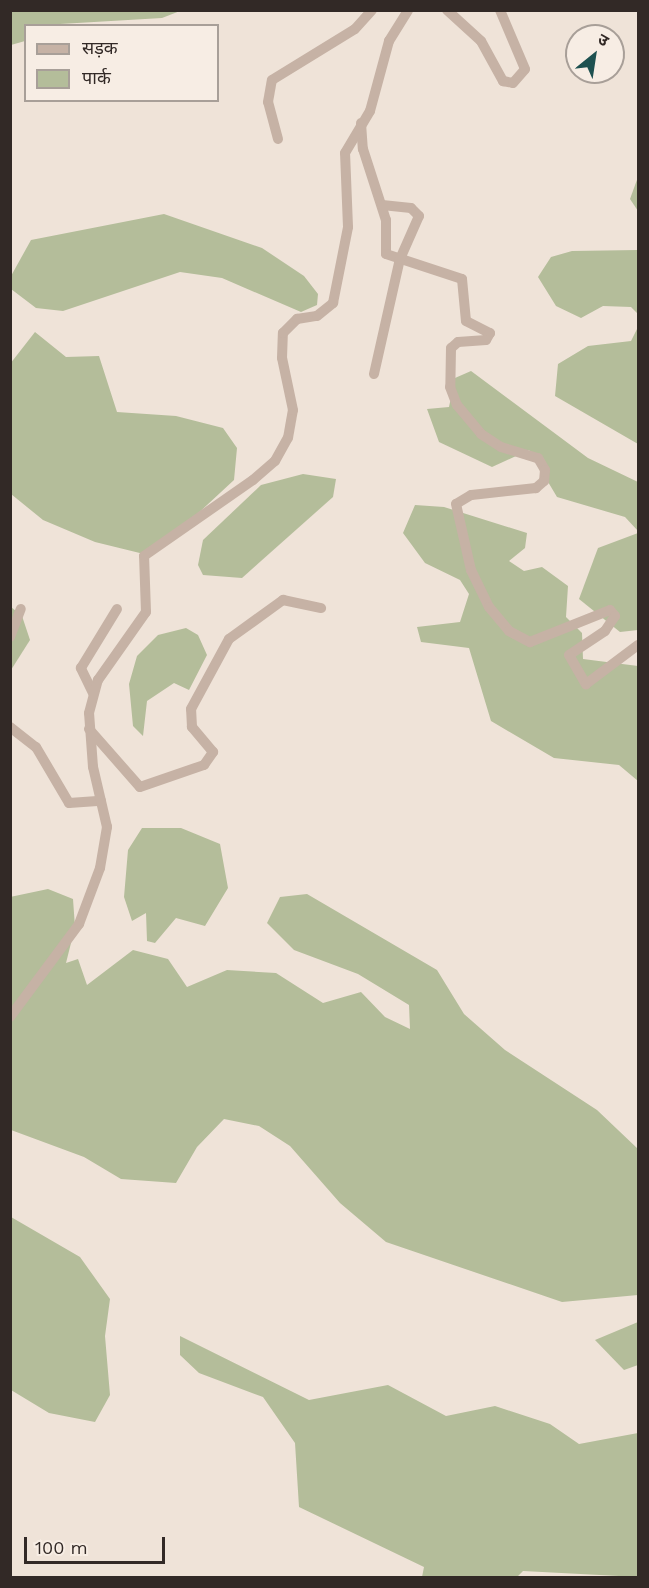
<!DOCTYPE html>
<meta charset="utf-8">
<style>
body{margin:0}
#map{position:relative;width:649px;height:1588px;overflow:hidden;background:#efe3d8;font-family:"Work Sans","Noto Sans Devanagari",sans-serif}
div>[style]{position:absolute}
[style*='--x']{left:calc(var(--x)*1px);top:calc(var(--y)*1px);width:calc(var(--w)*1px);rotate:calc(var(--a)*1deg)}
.green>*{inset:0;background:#b4bd9a}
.street>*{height:10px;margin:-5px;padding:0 5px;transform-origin:5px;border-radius:5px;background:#c6b2a5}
span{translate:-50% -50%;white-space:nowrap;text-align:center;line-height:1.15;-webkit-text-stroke:4.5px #f7ede4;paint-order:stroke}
.frame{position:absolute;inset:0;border:12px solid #322926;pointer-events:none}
.legend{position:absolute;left:24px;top:24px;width:195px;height:78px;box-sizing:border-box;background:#f7ede4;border:2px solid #a89f98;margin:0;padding:8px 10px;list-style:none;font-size:18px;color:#322926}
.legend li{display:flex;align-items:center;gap:12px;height:30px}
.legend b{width:30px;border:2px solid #a89f98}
.north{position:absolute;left:565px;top:24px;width:60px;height:60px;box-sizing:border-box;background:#f7ede4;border:2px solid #a89f98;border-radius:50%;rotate:30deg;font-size:16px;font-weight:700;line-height:24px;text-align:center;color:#322926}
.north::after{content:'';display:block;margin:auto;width:21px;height:27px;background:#1e5150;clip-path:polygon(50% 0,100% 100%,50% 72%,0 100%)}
.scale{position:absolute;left:24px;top:1537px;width:141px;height:27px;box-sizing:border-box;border:3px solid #322926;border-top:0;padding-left:8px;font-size:18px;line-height:21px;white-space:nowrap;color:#322926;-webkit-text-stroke:4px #f7ede4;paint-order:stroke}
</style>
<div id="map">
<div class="green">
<i style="clip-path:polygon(11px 10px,180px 10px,180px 11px,162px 18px,26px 26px,25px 41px,11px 45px)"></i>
<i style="clip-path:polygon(638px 177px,638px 211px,630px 199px)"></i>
<i style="clip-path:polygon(164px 214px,262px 248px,304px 276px,318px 294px,317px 305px,301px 312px,222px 278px,180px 272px,63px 311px,36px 308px,11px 289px,11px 276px,31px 240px)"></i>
<i style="clip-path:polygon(638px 250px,638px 314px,631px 307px,603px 306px,581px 318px,556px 306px,538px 277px,551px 257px,572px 251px)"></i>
<i style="clip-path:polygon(638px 327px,638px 444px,555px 396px,558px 364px,588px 346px,631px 341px)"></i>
<i style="clip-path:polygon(35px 332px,66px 357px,99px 356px,117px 412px,176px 416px,223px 428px,237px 448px,234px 480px,152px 556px,95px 542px,43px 520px,11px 494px,10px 364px)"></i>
<i style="clip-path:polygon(471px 371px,588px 458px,638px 482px,638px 531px,625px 517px,557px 497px,529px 450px,492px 467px,439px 442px,427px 409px,449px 407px,455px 378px)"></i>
<i style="clip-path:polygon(303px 474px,336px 479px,333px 497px,242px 578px,203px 575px,198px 565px,203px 540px,261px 485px)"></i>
<i style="clip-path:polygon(415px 505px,444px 507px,527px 533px,525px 548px,509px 561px,524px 571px,542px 567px,568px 586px,566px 617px,582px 633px,583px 659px,638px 666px,638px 781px,619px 765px,554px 758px,491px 721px,469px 648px,421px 642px,417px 627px,460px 622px,469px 594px,460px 580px,425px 563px,403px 533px)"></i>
<i style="clip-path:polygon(638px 533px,638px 630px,620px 632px,579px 599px,598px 548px)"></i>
<i style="clip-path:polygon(11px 607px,22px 616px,30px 640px,11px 670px)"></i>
<i style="clip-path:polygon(186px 628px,198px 635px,207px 655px,189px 690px,174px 683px,147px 701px,143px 736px,133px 726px,129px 684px,137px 656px,158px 635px)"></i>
<i style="clip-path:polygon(142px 828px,181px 828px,220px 844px,228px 888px,205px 926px,176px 918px,155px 943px,147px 941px,146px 913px,132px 921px,124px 897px,128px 850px)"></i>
<i style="clip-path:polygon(48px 889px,73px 899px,75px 927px,66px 963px,78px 959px,87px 985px,133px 950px,168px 959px,187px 987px,227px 970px,276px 973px,323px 1003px,361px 992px,385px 1017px,410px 1029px,409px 1005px,358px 974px,294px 950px,267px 923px,280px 897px,307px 894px,437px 970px,464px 1014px,505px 1050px,597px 1110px,638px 1149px,638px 1295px,562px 1302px,386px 1242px,340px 1203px,290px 1146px,259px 1126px,224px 1119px,197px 1147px,176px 1183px,121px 1179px,84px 1157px,11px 1130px,10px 897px)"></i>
<i style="clip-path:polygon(11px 1217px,80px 1257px,110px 1299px,105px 1336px,110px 1395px,95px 1422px,49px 1413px,11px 1390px)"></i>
<i style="clip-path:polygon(638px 1322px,638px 1365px,624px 1370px,595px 1340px)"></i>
<i style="clip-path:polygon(180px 1336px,309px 1400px,388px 1385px,446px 1416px,495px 1406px,550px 1424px,579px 1444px,638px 1433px,638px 1577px,523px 1571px,517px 1577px,422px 1577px,424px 1567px,299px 1507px,295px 1443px,263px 1397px,199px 1373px,180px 1355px)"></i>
</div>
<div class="street">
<i style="--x:447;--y:10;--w:46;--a:42.4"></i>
<i style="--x:481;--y:41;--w:46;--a:61.2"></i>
<i style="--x:503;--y:81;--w:10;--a:11"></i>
<i style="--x:513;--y:83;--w:18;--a:-49"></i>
<i style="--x:525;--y:69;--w:64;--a:-113"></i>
<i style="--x:361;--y:123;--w:26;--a:86"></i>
<i style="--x:363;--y:149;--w:75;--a:72.1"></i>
<i style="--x:386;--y:220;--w:34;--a:90"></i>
<i style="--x:386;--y:254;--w:80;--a:18.2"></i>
<i style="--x:462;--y:279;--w:42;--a:84.6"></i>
<i style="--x:466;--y:321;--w:27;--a:27"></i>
<i style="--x:490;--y:333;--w:8;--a:120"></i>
<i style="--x:486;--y:340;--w:28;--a:176"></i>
<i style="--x:458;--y:342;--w:9;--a:139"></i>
<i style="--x:451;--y:348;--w:39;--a:91"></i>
<i style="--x:450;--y:387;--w:19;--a:69"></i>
<i style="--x:457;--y:405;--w:38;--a:50"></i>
<i style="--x:481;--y:434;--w:24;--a:33"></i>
<i style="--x:501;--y:447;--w:39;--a:17"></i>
<i style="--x:538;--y:458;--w:14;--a:60"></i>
<i style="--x:545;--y:470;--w:11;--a:95"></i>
<i style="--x:544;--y:481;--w:11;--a:139"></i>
<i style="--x:536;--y:488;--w:65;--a:173.9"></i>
<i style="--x:471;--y:495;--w:17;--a:149"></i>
<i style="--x:456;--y:504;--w:68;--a:77.2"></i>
<i style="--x:471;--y:570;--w:41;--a:64.1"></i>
<i style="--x:489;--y:607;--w:31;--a:50"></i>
<i style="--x:509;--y:631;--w:24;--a:28"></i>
<i style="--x:530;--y:642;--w:86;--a:-21.8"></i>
<i style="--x:610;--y:610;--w:8;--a:50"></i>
<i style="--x:615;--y:616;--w:18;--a:124"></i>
<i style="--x:605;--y:631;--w:43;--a:146.3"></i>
<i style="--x:569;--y:655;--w:34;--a:60"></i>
<i style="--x:586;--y:684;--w:65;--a:-36.9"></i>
<i style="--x:278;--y:139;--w:38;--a:-105"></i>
<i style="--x:268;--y:102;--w:22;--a:-80"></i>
<i style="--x:272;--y:80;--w:97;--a:-31.6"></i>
<i style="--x:355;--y:29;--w:25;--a:-48"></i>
<i style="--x:374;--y:374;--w:118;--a:-77.3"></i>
<i style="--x:400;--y:259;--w:47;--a:-66.2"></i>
<i style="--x:419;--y:216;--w:11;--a:-135"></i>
<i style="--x:411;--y:208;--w:29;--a:-174"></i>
<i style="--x:10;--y:637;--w:30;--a:-69"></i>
<i style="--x:93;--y:693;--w:28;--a:-116"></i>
<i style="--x:81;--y:668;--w:69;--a:-58.6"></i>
<i style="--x:10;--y:727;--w:33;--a:38"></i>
<i style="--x:36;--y:747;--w:65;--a:59.5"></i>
<i style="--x:69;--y:803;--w:32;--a:-4"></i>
<i style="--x:89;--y:729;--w:77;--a:48.7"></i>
<i style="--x:140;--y:787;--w:68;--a:-19"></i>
<i style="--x:204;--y:765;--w:16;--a:-55"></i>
<i style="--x:213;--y:752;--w:33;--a:-130"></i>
<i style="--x:192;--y:727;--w:18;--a:-93"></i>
<i style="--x:191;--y:709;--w:80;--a:-61.5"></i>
<i style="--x:229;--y:639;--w:67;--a:-35.8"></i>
<i style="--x:283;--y:600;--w:39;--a:12"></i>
<i style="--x:10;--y:1017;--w:116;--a:-53.4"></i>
<i style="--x:79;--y:924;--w:60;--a:-69.4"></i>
<i style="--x:100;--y:868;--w:42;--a:-80.3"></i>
<i style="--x:107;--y:827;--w:62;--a:-103.1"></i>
<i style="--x:93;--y:767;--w:54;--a:-94.2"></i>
<i style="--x:89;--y:713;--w:34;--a:-75"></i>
<i style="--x:98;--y:680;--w:83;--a:-54.8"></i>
<i style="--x:146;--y:612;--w:56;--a:-92"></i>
<i style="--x:144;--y:556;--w:133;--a:-34.9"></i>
<i style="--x:253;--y:480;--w:29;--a:-41"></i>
<i style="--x:275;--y:461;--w:26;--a:-61"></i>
<i style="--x:288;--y:438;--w:28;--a:-80"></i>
<i style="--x:293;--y:410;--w:53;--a:-101.9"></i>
<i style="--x:282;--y:358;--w:25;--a:-88"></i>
<i style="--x:283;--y:333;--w:20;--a:-45"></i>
<i style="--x:297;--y:319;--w:20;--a:-9"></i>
<i style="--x:317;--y:316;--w:21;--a:-39"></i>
<i style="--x:333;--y:303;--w:77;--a:-78.8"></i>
<i style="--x:348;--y:227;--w:74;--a:-92.3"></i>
<i style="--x:345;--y:153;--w:49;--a:-59.2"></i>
<i style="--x:370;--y:111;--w:73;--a:-74.8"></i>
<i style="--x:389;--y:41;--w:36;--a:-58"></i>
</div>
<div class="frame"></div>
<ul class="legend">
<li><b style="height:8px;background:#c6b2a5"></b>सड़क</li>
<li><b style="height:16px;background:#b4bd9a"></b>पार्क</li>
</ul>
<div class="north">उ</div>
<div class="scale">100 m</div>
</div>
